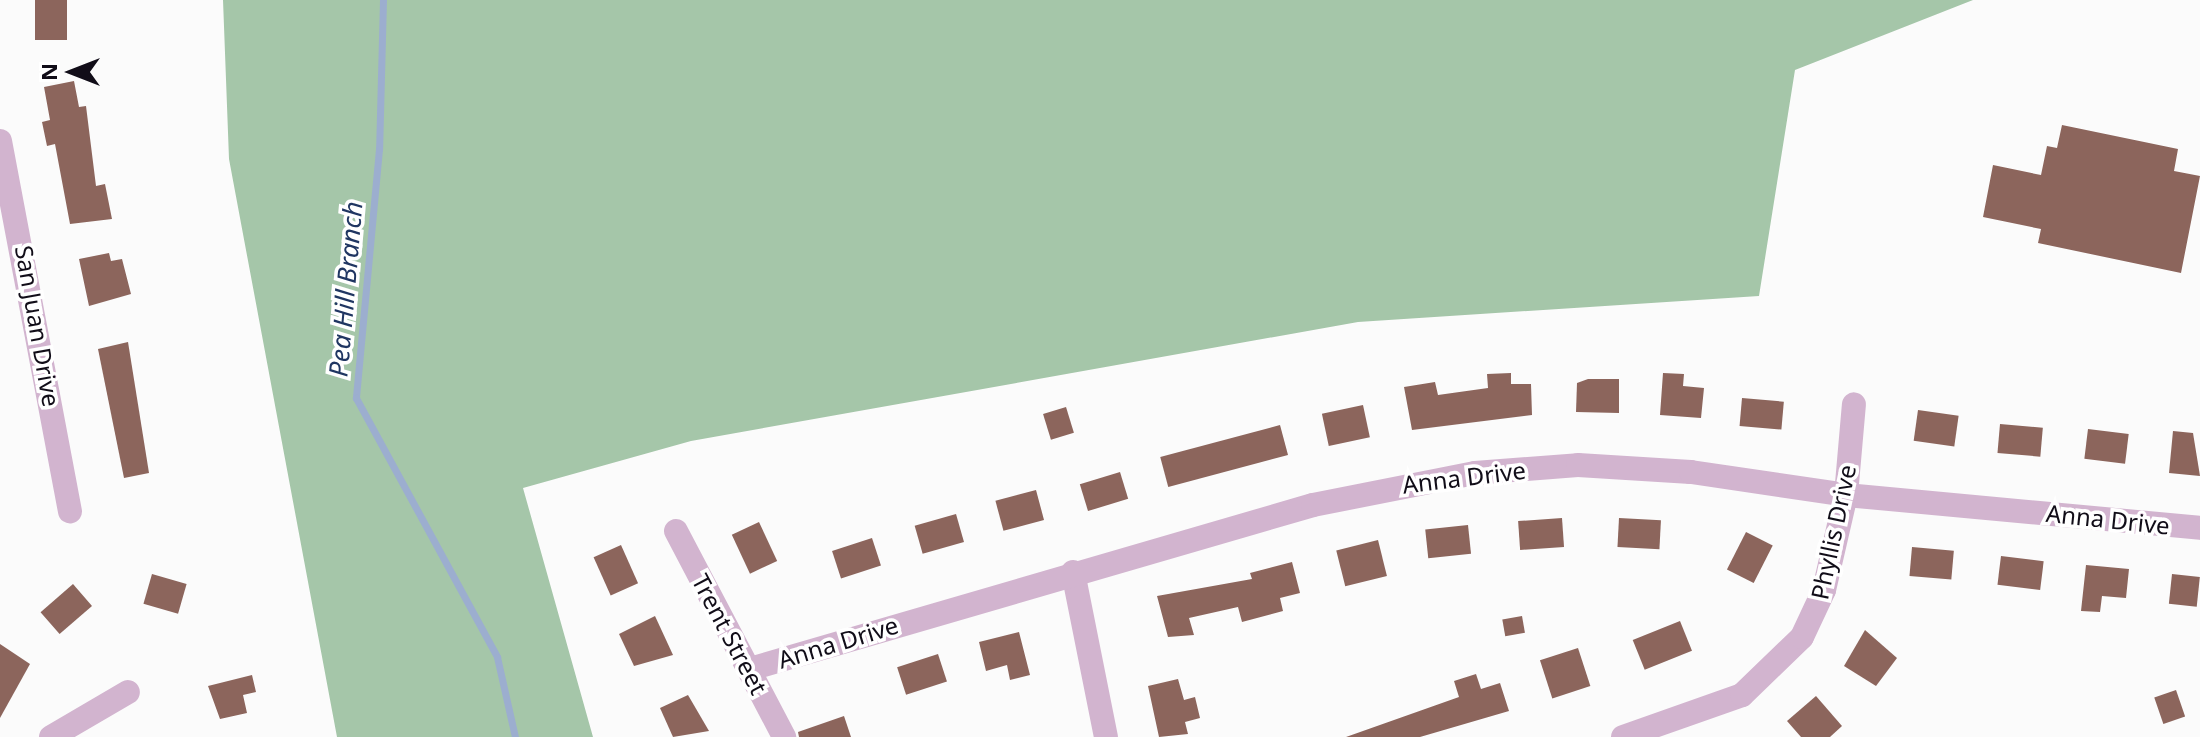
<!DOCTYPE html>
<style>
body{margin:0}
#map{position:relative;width:2200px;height:737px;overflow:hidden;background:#fbfbfb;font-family:"Noto Sans",sans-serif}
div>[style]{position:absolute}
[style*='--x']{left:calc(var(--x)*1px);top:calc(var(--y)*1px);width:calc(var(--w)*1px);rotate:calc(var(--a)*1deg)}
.forest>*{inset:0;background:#a5c6a9}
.stream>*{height:7px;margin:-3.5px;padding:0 3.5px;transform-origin:3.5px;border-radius:3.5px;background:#9caecf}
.building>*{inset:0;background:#8c655c;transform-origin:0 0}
.minor>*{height:24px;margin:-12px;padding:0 12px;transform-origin:12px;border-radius:12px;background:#d2b4cf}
span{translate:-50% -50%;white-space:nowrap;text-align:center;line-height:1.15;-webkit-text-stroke:7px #fff;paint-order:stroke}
.street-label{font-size:24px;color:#110d18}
.water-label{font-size:26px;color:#203662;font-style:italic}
.north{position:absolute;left:32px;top:32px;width:80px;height:80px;-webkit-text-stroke:6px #fff;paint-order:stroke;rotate:270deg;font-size:22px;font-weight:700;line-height:32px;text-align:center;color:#110d18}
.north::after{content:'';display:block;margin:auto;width:28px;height:36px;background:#110d18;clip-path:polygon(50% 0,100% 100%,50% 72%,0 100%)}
</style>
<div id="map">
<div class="forest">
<i style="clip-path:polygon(223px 0,1973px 0,1795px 70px,1759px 296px,1358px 322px,691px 441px,523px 488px,593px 737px,337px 737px,229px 159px)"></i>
</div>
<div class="stream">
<i style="--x:383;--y:0;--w:149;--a:91.5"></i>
<i style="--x:379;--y:149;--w:250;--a:95.3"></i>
<i style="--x:356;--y:398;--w:295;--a:61.4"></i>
<i style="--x:497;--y:657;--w:82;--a:77.3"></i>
</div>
<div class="building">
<i style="left:35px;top:0;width:32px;height:40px"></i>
<i style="clip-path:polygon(74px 81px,79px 107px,86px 106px,96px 186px,105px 184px,112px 219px,70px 224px,55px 144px,47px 146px,42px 122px,50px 120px,44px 87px)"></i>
<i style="clip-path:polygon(2062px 125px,2178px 149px,2174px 171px,2200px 176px,2181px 273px,2038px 243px,2041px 229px,1983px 217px,1993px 165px,2041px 175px,2047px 146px,2057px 148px)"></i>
<i style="clip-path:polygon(109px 253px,111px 261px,122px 259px,131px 294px,89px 306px,79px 259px)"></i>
<i style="clip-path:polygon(128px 342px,149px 473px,124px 478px,98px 349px)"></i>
<i style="clip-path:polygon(1511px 373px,1511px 384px,1531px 384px,1532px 415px,1412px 430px,1404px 387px,1435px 382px,1438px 395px,1488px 388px,1487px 374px)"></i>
<i style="clip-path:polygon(1663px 373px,1684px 374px,1683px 386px,1704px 388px,1701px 418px,1660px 415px)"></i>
<i style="clip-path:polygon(1588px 379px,1619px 379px,1619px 413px,1576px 412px,1577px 383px)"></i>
<i style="left:1742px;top:398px;width:42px;height:28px;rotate:5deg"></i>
<i style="left:1363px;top:405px;width:33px;height:42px;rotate:78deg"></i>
<i style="left:1066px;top:407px;width:27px;height:24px;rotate:73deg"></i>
<i style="left:1918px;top:410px;width:41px;height:31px;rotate:8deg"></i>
<i style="left:2000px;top:424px;width:43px;height:29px;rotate:5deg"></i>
<i style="left:1280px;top:425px;width:31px;height:124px;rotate:75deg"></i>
<i style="left:2088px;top:429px;width:41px;height:30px;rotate:7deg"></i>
<i style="clip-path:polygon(2173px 431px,2193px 433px,2200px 476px,2169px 473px)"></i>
<i style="left:1120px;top:472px;width:28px;height:42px;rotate:73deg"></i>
<i style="left:1036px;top:490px;width:31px;height:42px;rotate:75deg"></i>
<i style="left:956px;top:514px;width:29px;height:43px;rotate:74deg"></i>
<i style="left:1562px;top:518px;width:29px;height:44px;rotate:86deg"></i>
<i style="left:1619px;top:518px;width:42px;height:29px;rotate:3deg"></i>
<i style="left:759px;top:522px;width:43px;height:30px;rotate:65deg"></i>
<i style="left:1468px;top:525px;width:29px;height:43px;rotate:84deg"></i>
<i style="left:1746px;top:532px;width:30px;height:42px;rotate:27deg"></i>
<i style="left:872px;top:538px;width:29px;height:42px;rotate:72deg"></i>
<i style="left:1378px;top:540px;width:37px;height:43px;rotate:76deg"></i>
<i style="left:621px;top:545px;width:42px;height:30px;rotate:66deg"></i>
<i style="left:1912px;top:547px;width:42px;height:29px;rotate:5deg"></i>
<i style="left:2001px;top:556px;width:43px;height:29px;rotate:7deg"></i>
<i style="clip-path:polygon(1292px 562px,1300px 593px,1280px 598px,1283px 611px,1242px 622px,1238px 607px,1189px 618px,1194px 635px,1168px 637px,1157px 596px,1252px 579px,1250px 573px)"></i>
<i style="clip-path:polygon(2086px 565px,2129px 569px,2126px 598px,2102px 596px,2100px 612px,2081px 611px)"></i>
<i style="left:152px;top:574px;width:36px;height:31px;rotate:16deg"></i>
<i style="left:2172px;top:574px;width:28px;height:30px;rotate:6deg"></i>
<i style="left:73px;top:584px;width:29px;height:43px;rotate:49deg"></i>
<i style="clip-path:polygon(655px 616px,673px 655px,634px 666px,619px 634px)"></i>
<i style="left:1522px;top:616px;width:17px;height:20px;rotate:80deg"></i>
<i style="left:1680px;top:621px;width:32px;height:51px;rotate:68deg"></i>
<i style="clip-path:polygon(1865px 630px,1897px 658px,1876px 686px,1844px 666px)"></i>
<i style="clip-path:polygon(1019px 632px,1030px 675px,1010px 680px,1007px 665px,986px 671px,979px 642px)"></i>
<i style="clip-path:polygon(0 644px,30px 664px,0 718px)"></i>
<i style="left:1578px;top:648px;width:40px;height:40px;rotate:72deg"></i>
<i style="left:938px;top:654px;width:29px;height:43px;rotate:72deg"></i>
<i style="clip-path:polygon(1476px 674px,1481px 689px,1500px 683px,1509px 711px,1420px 737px,1346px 737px,1459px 697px,1454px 681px)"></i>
<i style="clip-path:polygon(252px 675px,256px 692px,243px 695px,247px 713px,220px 719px,208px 686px)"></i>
<i style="clip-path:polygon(1178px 679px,1184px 700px,1195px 697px,1200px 718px,1185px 722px,1188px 734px,1159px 737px,1148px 686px)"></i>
<i style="left:2176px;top:690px;width:28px;height:23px;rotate:71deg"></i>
<i style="clip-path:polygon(688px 695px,709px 731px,673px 737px,660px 708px)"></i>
<i style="clip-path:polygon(1816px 696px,1842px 726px,1830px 737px,1801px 737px,1787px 721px)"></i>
<i style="clip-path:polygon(844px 716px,851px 737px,799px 737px,798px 732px)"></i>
</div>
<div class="minor">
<i style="--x:0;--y:141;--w:377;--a:79.3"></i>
<i style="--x:676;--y:531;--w:233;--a:62.3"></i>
<i style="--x:1073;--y:572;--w:168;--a:78.7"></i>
<i style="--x:750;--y:669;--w:586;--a:-16.24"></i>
<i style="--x:1313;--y:505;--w:165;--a:-11.2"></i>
<i style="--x:1475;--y:473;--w:103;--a:-4.4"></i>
<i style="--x:1578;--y:465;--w:113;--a:3.5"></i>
<i style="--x:1691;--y:472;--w:157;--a:8.4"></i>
<i style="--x:1846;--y:495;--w:356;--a:5.3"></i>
<i style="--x:51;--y:737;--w:89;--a:-30.3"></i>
<i style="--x:1623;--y:737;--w:126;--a:-19.4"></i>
<i style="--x:1742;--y:695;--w:83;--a:-44"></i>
<i style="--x:1802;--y:637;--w:52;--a:-64.9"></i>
<i style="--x:1824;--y:590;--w:98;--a:-77"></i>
<i style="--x:1846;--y:495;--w:91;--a:-85"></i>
</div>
<div class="street-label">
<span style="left:38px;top:326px;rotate:80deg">San Juan Drive</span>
<span style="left:1464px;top:477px;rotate:-7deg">Anna Drive</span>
<span style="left:2108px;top:519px;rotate:6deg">Anna Drive</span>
<span style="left:1833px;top:532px;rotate:-78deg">Phyllis Drive</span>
<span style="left:730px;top:634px;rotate:62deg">Trent Street</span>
<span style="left:838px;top:642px;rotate:-17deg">Anna Drive</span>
</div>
<div class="water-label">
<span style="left:346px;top:289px;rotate:-85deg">Pea Hill Branch</span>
</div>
<div class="north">N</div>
</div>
